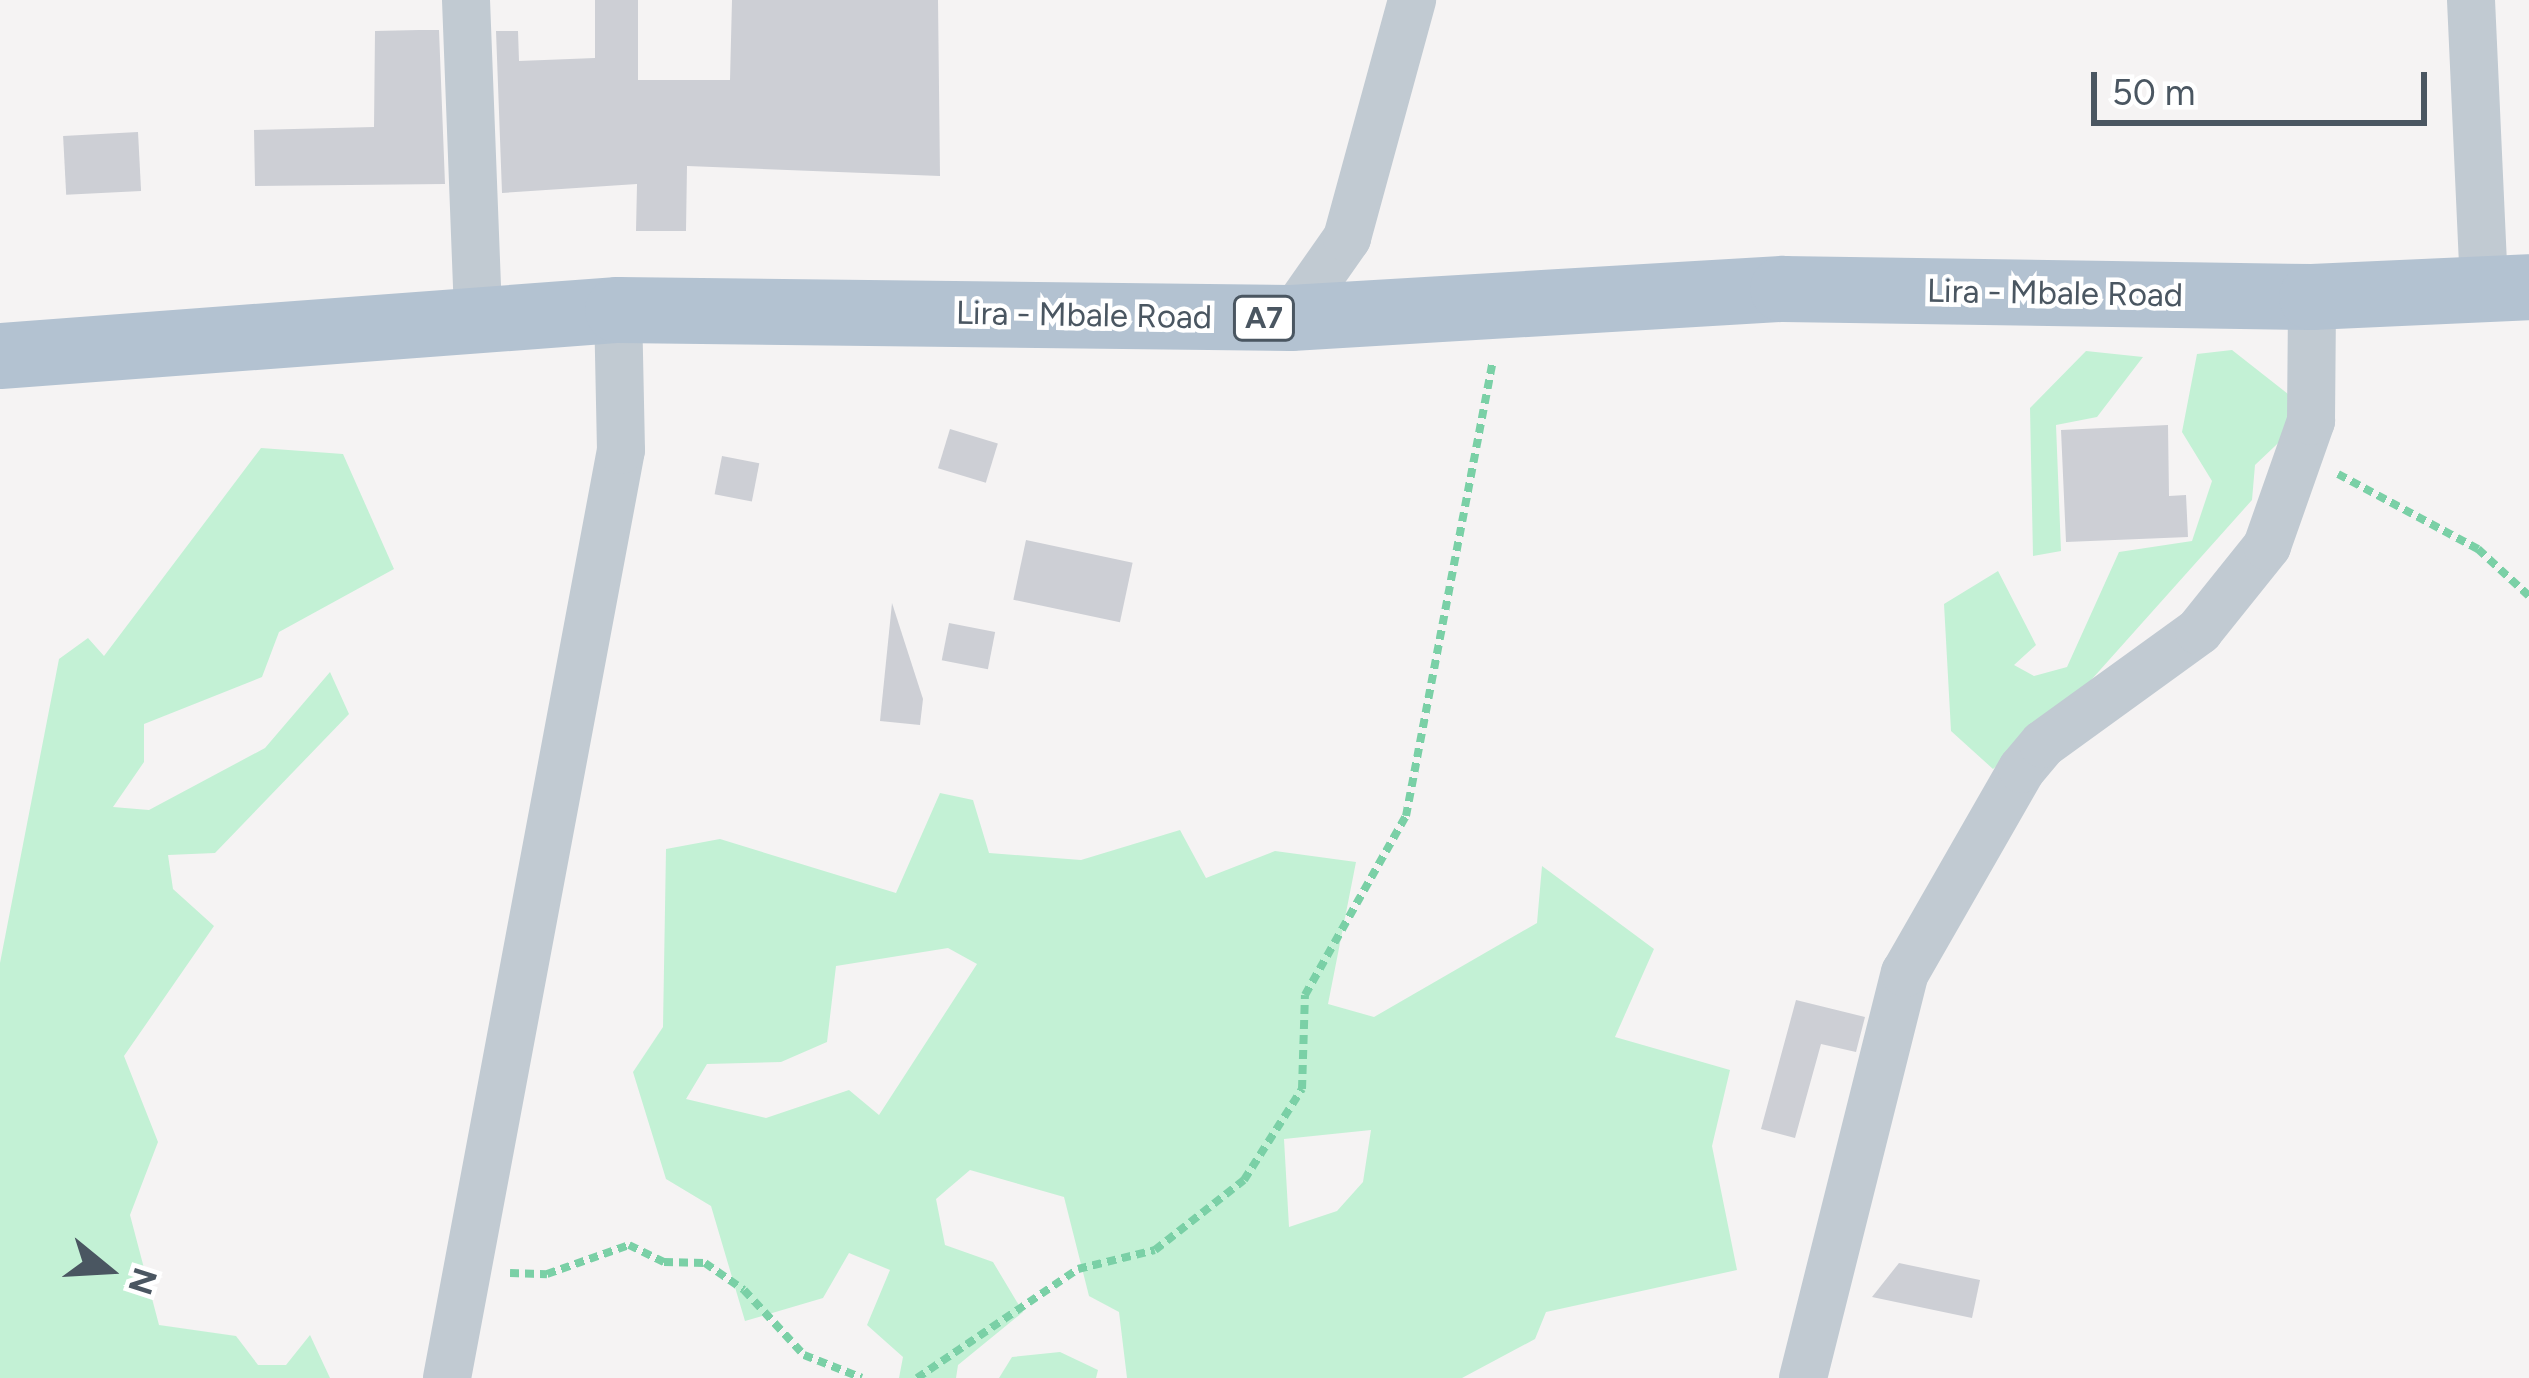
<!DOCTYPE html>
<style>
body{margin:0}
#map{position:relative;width:2529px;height:1378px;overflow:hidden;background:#f5f3f3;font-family:Figtree,sans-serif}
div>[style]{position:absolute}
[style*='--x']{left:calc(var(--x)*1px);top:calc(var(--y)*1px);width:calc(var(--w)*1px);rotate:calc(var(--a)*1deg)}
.green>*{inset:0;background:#c3f1d5}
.building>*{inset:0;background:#cdcfd5;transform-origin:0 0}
.path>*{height:8px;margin-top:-4px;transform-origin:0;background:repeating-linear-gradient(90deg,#7ad0a6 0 9px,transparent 0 15px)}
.minor>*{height:48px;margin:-24px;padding:0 24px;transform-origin:24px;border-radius:24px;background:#c1cad2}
.primary>*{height:66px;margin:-33px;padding:0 33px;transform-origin:33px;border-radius:33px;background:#b3c2d1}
span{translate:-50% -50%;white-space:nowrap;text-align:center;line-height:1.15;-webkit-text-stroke:9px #fff;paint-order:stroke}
.shield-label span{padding:3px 9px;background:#fff;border:3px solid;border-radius:9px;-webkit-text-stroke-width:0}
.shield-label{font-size:30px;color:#4a5661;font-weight:700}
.street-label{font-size:33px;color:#4a5661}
.north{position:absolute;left:48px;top:1210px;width:120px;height:120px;-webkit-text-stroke:9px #fff;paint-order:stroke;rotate:108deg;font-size:33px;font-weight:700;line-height:48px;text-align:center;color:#4a5661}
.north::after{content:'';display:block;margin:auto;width:42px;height:54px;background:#4a5661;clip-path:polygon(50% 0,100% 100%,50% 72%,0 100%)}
.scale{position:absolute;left:2091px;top:72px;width:336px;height:54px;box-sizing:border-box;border:6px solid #4a5661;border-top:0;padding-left:15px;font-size:36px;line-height:42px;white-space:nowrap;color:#4a5661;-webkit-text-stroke:9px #fff;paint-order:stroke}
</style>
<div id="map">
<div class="green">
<i style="clip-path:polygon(2232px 350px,2293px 398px,2293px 429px,2255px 465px,2252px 500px,2067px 707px,1993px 769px,1951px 731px,1944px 604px,1998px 571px,2036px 645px,2014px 665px,2034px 676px,2067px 667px,2119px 552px,2192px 541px,2212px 481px,2182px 432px,2197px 354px)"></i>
<i style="clip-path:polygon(2086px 351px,2143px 357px,2097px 417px,2056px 425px,2061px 551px,2033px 556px,2030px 408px)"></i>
<i style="clip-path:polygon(261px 448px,343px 454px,394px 569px,279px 632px,262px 677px,144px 724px,144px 762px,113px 807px,149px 810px,265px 748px,330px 672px,349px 714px,215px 853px,168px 855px,173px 889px,214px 926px,124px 1056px,158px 1142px,130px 1215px,159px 1325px,236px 1336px,258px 1365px,286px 1365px,310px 1335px,330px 1378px,0 1378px,0 963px,59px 659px,88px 638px,104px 656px)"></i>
<i style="clip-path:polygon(evenodd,940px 793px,973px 800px,989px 853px,1081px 860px,1180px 830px,1206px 878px,1275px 851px,1356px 862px,1328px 1004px,1374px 1017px,1537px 923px,1542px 866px,1654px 949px,1615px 1037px,1730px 1070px,1712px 1146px,1737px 1270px,1546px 1312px,1535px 1339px,1462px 1378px,1127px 1378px,1119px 1312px,1089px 1296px,1064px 1197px,970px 1170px,936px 1199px,945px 1245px,993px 1262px,1023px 1312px,958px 1365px,956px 1378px,899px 1378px,903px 1357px,867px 1325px,890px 1270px,849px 1253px,823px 1298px,745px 1321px,711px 1206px,666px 1179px,633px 1072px,663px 1027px,666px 849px,720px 839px,896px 893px,940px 793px,948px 948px,977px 964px,879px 1115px,849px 1090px,766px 1118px,686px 1099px,707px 1064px,781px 1062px,827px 1042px,836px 966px,948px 948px,940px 793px,1371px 1130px,1363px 1182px,1337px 1211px,1289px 1227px,1284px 1139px,1371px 1130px)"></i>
<i style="clip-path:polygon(1060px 1352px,1098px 1370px,1096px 1378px,999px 1378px,1012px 1357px)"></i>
</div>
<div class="building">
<i style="clip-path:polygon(595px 0,638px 0,638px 80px,730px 80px,732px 0,938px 0,940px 176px,687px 166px,686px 231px,636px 231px,637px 184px,502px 193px,496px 31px,518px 31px,519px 61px,595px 58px)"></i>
<i style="clip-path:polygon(419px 30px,439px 30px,445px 184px,255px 186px,254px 130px,374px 127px,375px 31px)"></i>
<i style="left:138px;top:132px;width:59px;height:75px;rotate:87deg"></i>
<i style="clip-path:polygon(2168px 425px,2169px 496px,2186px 495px,2188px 537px,2066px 542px,2061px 430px)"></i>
<i style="left:950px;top:429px;width:50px;height:41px;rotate:17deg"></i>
<i style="left:722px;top:456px;width:38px;height:39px;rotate:11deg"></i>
<i style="left:1026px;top:540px;width:109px;height:61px;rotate:12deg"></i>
<i style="clip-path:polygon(892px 603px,923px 699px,920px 725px,880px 721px)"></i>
<i style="left:949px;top:623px;width:47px;height:38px;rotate:11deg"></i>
<i style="clip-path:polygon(1796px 1000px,1865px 1017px,1856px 1052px,1821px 1044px,1795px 1138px,1761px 1129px)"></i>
<i style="clip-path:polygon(1899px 1263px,1980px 1280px,1972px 1318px,1872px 1297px)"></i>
</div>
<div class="path">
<i style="--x:2338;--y:474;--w:159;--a:28.2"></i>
<i style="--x:2478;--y:549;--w:69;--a:42.7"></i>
<i style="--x:510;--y:1273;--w:37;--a:2"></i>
<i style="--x:547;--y:1274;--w:87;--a:-19.5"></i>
<i style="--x:629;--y:1245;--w:39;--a:26"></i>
<i style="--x:664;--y:1262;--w:41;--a:1.4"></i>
<i style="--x:705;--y:1263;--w:47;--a:34.7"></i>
<i style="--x:744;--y:1290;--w:88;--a:47.3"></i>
<i style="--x:804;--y:1355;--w:62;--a:21.6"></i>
<i style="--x:917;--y:1378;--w:194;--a:-34.1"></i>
<i style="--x:1078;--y:1269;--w:79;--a:-13.9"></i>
<i style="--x:1155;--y:1250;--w:113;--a:-38.2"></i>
<i style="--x:1244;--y:1180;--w:108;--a:-57.5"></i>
<i style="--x:1302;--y:1089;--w:94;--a:-88.2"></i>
<i style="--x:1305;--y:995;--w:206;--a:-60.6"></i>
<i style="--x:1406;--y:816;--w:463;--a:-79.2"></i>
</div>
<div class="minor">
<i style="--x:466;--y:0;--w:315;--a:87.8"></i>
<i style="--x:2471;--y:0;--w:287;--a:87.4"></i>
<i style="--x:1291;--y:318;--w:98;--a:-55"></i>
<i style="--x:1347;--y:238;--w:247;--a:-74.7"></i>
<i style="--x:447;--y:1378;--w:944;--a:-79.38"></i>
<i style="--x:621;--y:450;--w:140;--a:-91.2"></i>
<i style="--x:1803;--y:1378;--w:418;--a:-75.9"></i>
<i style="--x:1905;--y:973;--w:235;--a:-60.2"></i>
<i style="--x:2022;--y:769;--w:33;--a:-50"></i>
<i style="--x:2043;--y:744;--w:193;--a:-35.9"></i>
<i style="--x:2199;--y:631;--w:109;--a:-51.3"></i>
<i style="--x:2267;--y:546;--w:133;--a:-70.6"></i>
<i style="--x:2311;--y:421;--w:124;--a:-89.5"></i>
</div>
<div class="primary">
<i style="--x:0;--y:356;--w:620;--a:-4.26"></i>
<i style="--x:618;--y:310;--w:673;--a:0.68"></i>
<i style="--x:1291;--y:318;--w:493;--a:-3.4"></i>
<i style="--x:1783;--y:289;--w:529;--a:0.87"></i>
<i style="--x:2312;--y:297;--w:217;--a:-2.6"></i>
</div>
<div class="shield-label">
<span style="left:1264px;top:318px">A7</span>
</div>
<div class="street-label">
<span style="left:2055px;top:293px;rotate:1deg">Lira - Mbale Road</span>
<span style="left:1084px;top:315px;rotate:1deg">Lira - Mbale Road</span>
</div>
<div class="north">N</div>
<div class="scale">50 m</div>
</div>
